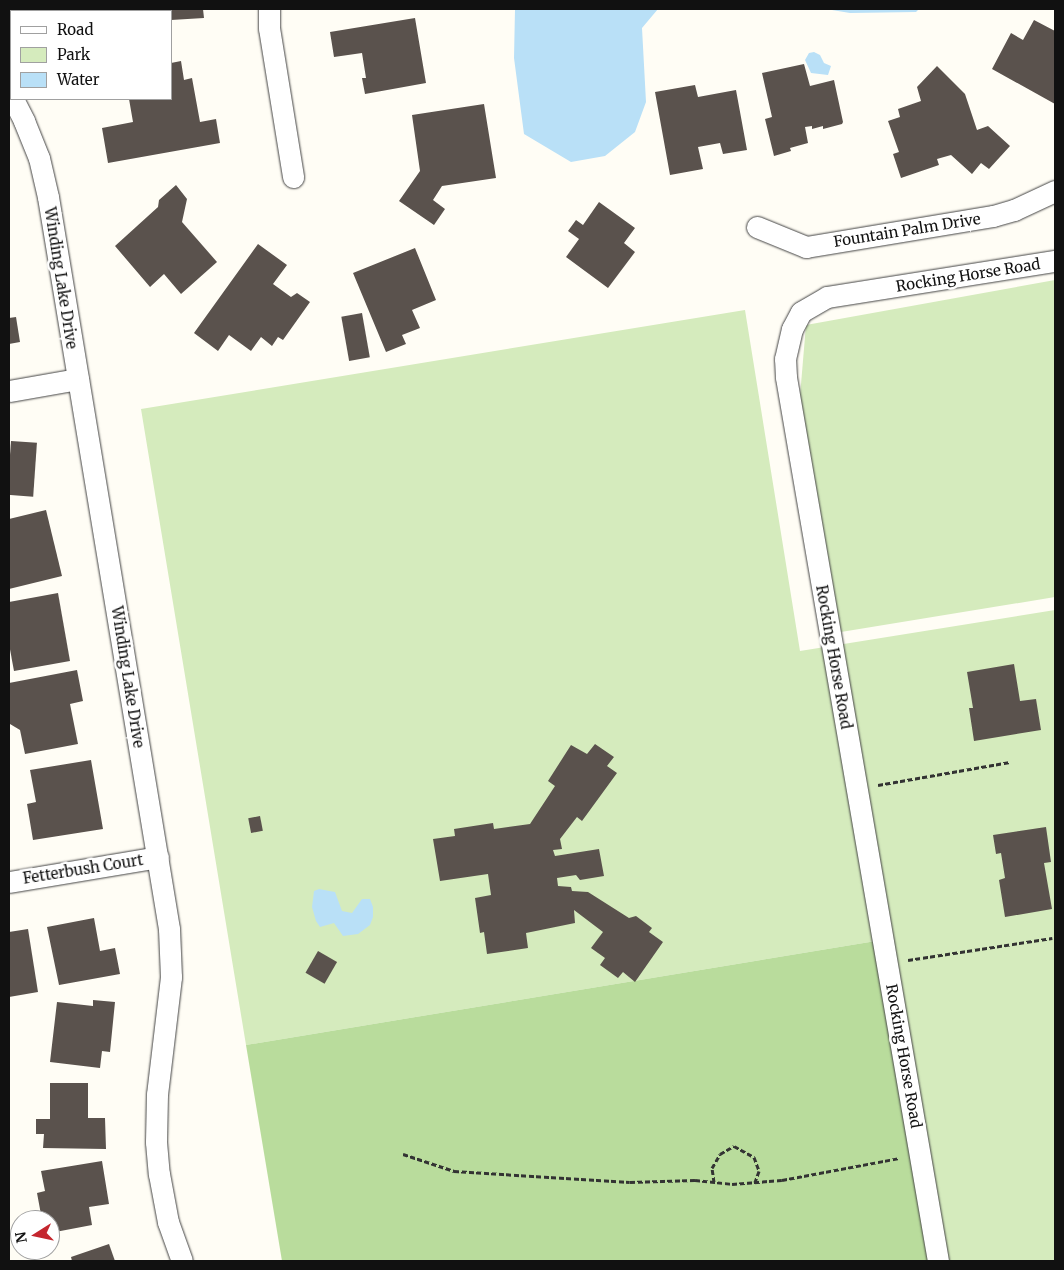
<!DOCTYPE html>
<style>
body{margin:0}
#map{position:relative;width:1064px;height:1270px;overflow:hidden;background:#fffdf5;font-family:Merriweather,serif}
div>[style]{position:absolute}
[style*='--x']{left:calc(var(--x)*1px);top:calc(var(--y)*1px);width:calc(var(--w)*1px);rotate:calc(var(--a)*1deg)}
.green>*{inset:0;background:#d5ebbd}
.forest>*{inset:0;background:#b9dc9c}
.water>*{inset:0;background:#b9e0f7}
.building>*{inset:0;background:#5a524d;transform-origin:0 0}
.path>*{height:3px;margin-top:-1.5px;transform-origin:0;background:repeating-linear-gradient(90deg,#333 0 5px,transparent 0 7.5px)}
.roads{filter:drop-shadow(0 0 1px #444) drop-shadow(0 0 1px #444)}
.minor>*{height:21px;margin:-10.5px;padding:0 10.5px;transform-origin:10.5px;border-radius:10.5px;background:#fff}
span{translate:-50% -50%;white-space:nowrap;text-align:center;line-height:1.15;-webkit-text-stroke:5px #fff;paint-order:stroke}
.street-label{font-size:15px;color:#111}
.frame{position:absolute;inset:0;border:10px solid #111;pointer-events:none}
.legend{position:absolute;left:10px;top:10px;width:162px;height:90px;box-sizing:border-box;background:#fff;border:1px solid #a0a0a0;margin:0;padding:6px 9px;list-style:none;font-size:15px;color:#111}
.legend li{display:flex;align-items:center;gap:10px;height:25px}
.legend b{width:25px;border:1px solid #a0a0a0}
.north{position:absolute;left:10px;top:1210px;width:50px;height:50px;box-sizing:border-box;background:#fff;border:1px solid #a0a0a0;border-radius:50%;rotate:260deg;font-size:14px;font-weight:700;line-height:20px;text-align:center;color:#111}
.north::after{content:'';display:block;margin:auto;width:18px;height:22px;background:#c4262e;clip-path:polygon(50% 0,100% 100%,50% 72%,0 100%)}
</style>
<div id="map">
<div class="green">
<i style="clip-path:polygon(1055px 280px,1055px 597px,841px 632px,800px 396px,806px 325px)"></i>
<i style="clip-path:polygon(745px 310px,800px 651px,1055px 610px,1055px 1261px,947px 1261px,894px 938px,246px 1045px,141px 409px)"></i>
</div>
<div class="forest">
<i style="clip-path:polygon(894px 938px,947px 1261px,282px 1261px,246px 1045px)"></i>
</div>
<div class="water">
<i style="clip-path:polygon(515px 9px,658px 9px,642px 28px,646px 102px,635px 132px,605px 156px,571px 162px,524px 134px,514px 58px)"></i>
<i style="clip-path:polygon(826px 9px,919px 9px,916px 12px,850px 13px)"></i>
<i style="clip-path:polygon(814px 52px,820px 55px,824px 63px,831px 66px,828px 75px,811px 73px,805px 60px,809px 53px)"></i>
<i style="clip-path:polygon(319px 889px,335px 892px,342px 911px,352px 913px,362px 899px,370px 899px,373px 907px,373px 917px,370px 925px,358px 934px,343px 936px,334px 923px,320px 927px,316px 921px,312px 907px,314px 891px)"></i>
</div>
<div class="building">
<i style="clip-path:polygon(130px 9px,203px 9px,204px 18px,171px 20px,171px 11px,130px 11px)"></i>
<i style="clip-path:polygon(415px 18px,426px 83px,365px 94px,362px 78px,366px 78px,362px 53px,334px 57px,330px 32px)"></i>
<i style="clip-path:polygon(1034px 20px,1055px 31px,1055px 104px,992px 69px,1011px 33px,1023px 40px)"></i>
<i style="clip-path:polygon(181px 61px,184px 80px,192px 78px,200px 122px,216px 119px,220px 143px,108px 163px,102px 128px,133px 122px,129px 99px,171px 99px,171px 63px)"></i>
<i style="clip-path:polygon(804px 64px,810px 86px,834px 80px,843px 122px,842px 124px,823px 129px,823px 126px,812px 129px,812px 126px,805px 127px,808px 143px,790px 148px,791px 151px,774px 156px,765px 119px,772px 117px,762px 73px)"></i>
<i style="clip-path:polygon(937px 66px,965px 94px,977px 130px,988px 126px,1010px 146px,989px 169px,981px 163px,972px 174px,951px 155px,937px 159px,939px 165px,901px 178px,893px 154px,899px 152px,888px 121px,900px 117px,898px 109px,921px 101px,917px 87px)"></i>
<i style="clip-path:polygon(695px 85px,698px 97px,736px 90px,747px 150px,723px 154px,720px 143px,698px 147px,703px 169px,670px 175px,655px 92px)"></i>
<i style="clip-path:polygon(484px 104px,496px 178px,442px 186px,433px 200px,445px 209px,434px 225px,399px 201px,420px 171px,412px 115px)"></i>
<i style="clip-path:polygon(176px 185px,187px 199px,182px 222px,217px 262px,181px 294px,164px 274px,150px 287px,115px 246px,158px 207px,159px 200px)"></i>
<i style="clip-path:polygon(599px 202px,635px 228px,624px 243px,635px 252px,608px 288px,566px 257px,579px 239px,568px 231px,576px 220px,583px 225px)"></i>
<i style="clip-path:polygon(258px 244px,287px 265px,273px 284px,291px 297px,297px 293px,310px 302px,283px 340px,278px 337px,272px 346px,261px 337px,251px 351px,229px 335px,218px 351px,194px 333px)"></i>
<i style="clip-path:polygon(415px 248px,436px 300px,412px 310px,420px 328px,402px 335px,406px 344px,386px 352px,353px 273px)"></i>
<i style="left:362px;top:313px;width:45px;height:21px;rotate:80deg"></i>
<i style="clip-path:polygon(16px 317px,20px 342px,9px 344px,9px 318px)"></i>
<i style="left:11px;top:441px;width:26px;height:54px;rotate:4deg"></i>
<i style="clip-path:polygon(46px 510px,62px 576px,9px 589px,9px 519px)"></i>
<i style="clip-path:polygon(58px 593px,70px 661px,14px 671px,9px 644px,9px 602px)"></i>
<i style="clip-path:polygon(1014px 664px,1020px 701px,1036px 699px,1041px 730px,974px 741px,969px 708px,973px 708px,967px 672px)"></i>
<i style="clip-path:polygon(77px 670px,83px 701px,70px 704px,78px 744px,25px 754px,20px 730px,10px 724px,9px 683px)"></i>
<i style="clip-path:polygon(595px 744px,614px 757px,607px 766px,617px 773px,582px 821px,577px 817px,560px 839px,562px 849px,553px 850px,555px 856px,599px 849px,604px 876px,580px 880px,576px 875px,557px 878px,558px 886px,571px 887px,572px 891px,588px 892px,629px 918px,636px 916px,652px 928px,649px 932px,663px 942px,635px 982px,623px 972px,618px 978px,600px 965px,605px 958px,591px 948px,603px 932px,574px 910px,575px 923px,526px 933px,528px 948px,487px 954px,484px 932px,480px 933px,475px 898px,491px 895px,488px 874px,440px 881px,433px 839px,455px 836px,454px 829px,493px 823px,494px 829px,530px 824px,555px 786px,548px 781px,571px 745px,587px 754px)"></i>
<i style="clip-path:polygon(91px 760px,103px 829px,33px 840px,27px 804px,36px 802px,30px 770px)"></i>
<i style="left:260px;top:816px;width:15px;height:12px;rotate:79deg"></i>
<i style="clip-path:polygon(1046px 827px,1051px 862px,1044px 863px,1052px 909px,1005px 917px,999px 880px,1005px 878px,1001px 853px,996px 854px,993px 835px)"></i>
<i style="clip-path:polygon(94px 918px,100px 951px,115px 948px,120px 974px,59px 985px,47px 927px)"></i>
<i style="clip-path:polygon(28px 929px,38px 992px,9px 997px,9px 932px)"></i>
<i style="left:318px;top:951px;width:22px;height:25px;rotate:30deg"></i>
<i style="clip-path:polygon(93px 1000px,115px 1002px,110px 1052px,102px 1051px,100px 1068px,50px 1062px,57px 1002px,93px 1006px)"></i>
<i style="clip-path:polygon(50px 1083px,88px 1083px,88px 1118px,105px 1118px,106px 1149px,43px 1148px,44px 1134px,36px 1134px,36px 1119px,50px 1119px)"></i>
<i style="clip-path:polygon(102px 1161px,109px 1204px,89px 1207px,92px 1225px,50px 1233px,50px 1220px,42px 1220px,37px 1193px,45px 1191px,41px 1171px)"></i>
<i style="clip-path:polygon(109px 1244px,115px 1261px,72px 1261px,71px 1257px)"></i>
</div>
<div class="path">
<i style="--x:878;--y:785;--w:134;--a:-9.9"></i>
<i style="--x:908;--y:960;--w:146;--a:-8.7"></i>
<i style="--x:403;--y:1154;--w:54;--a:18.4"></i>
<i style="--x:454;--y:1171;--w:176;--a:3.6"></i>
<i style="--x:630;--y:1182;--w:65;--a:-1.8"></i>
<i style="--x:695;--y:1180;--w:37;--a:6"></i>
<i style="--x:732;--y:1184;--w:50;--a:-4.6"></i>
<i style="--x:782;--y:1180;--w:119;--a:-10.6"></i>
<i style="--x:714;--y:1182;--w:14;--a:-98"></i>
<i style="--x:712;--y:1168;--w:16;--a:-60"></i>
<i style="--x:720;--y:1154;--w:16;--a:-30"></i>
<i style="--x:734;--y:1146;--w:23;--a:29"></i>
<i style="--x:754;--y:1157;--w:15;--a:70"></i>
<i style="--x:759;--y:1171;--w:12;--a:110"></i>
</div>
<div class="roads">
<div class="minor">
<i style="--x:269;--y:9;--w:19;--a:90"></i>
<i style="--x:269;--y:28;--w:151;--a:80.8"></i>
<i style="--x:13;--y:99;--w:25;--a:63"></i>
<i style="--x:24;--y:121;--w:40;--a:68"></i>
<i style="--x:39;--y:158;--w:40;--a:77"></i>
<i style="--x:48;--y:197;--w:742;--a:80.61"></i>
<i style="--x:169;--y:929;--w:48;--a:87.6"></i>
<i style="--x:171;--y:977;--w:118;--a:96.8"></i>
<i style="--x:157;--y:1094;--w:48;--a:91.2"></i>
<i style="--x:156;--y:1142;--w:32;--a:85"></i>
<i style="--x:159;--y:1174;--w:49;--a:79.4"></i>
<i style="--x:168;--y:1222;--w:41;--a:70.3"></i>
<i style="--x:757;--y:227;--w:53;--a:22.2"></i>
<i style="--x:806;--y:247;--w:190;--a:-9.4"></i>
<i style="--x:993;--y:216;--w:22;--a:-16"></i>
<i style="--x:1014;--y:210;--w:45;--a:-24.9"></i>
<i style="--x:9;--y:391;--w:70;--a:-9.9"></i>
<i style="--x:9;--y:882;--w:151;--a:-9.5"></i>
<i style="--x:938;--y:1261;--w:897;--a:-99.76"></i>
<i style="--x:786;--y:377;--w:18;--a:-93"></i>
<i style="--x:785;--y:359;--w:31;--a:-77"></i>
<i style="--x:792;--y:329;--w:19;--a:-62"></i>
<i style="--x:801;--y:312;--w:30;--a:-30"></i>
<i style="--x:827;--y:297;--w:231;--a:-9"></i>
</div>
</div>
<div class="street-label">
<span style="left:907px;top:230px;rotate:-9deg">Fountain Palm Drive</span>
<span style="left:968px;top:275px;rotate:-9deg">Rocking Horse Road</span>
<span style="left:61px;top:278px;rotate:81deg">Winding Lake Drive</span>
<span style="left:834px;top:657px;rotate:80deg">Rocking Horse Road</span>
<span style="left:128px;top:677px;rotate:81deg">Winding Lake Drive</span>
<span style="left:83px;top:869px;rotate:-9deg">Fetterbush Court</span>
<span style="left:904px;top:1056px;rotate:80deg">Rocking Horse Road</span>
</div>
<div class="frame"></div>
<ul class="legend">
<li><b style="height:6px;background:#fff"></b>Road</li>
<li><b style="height:14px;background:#d5ebbd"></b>Park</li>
<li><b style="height:14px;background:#b9e0f7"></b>Water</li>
</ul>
<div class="north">N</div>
</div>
